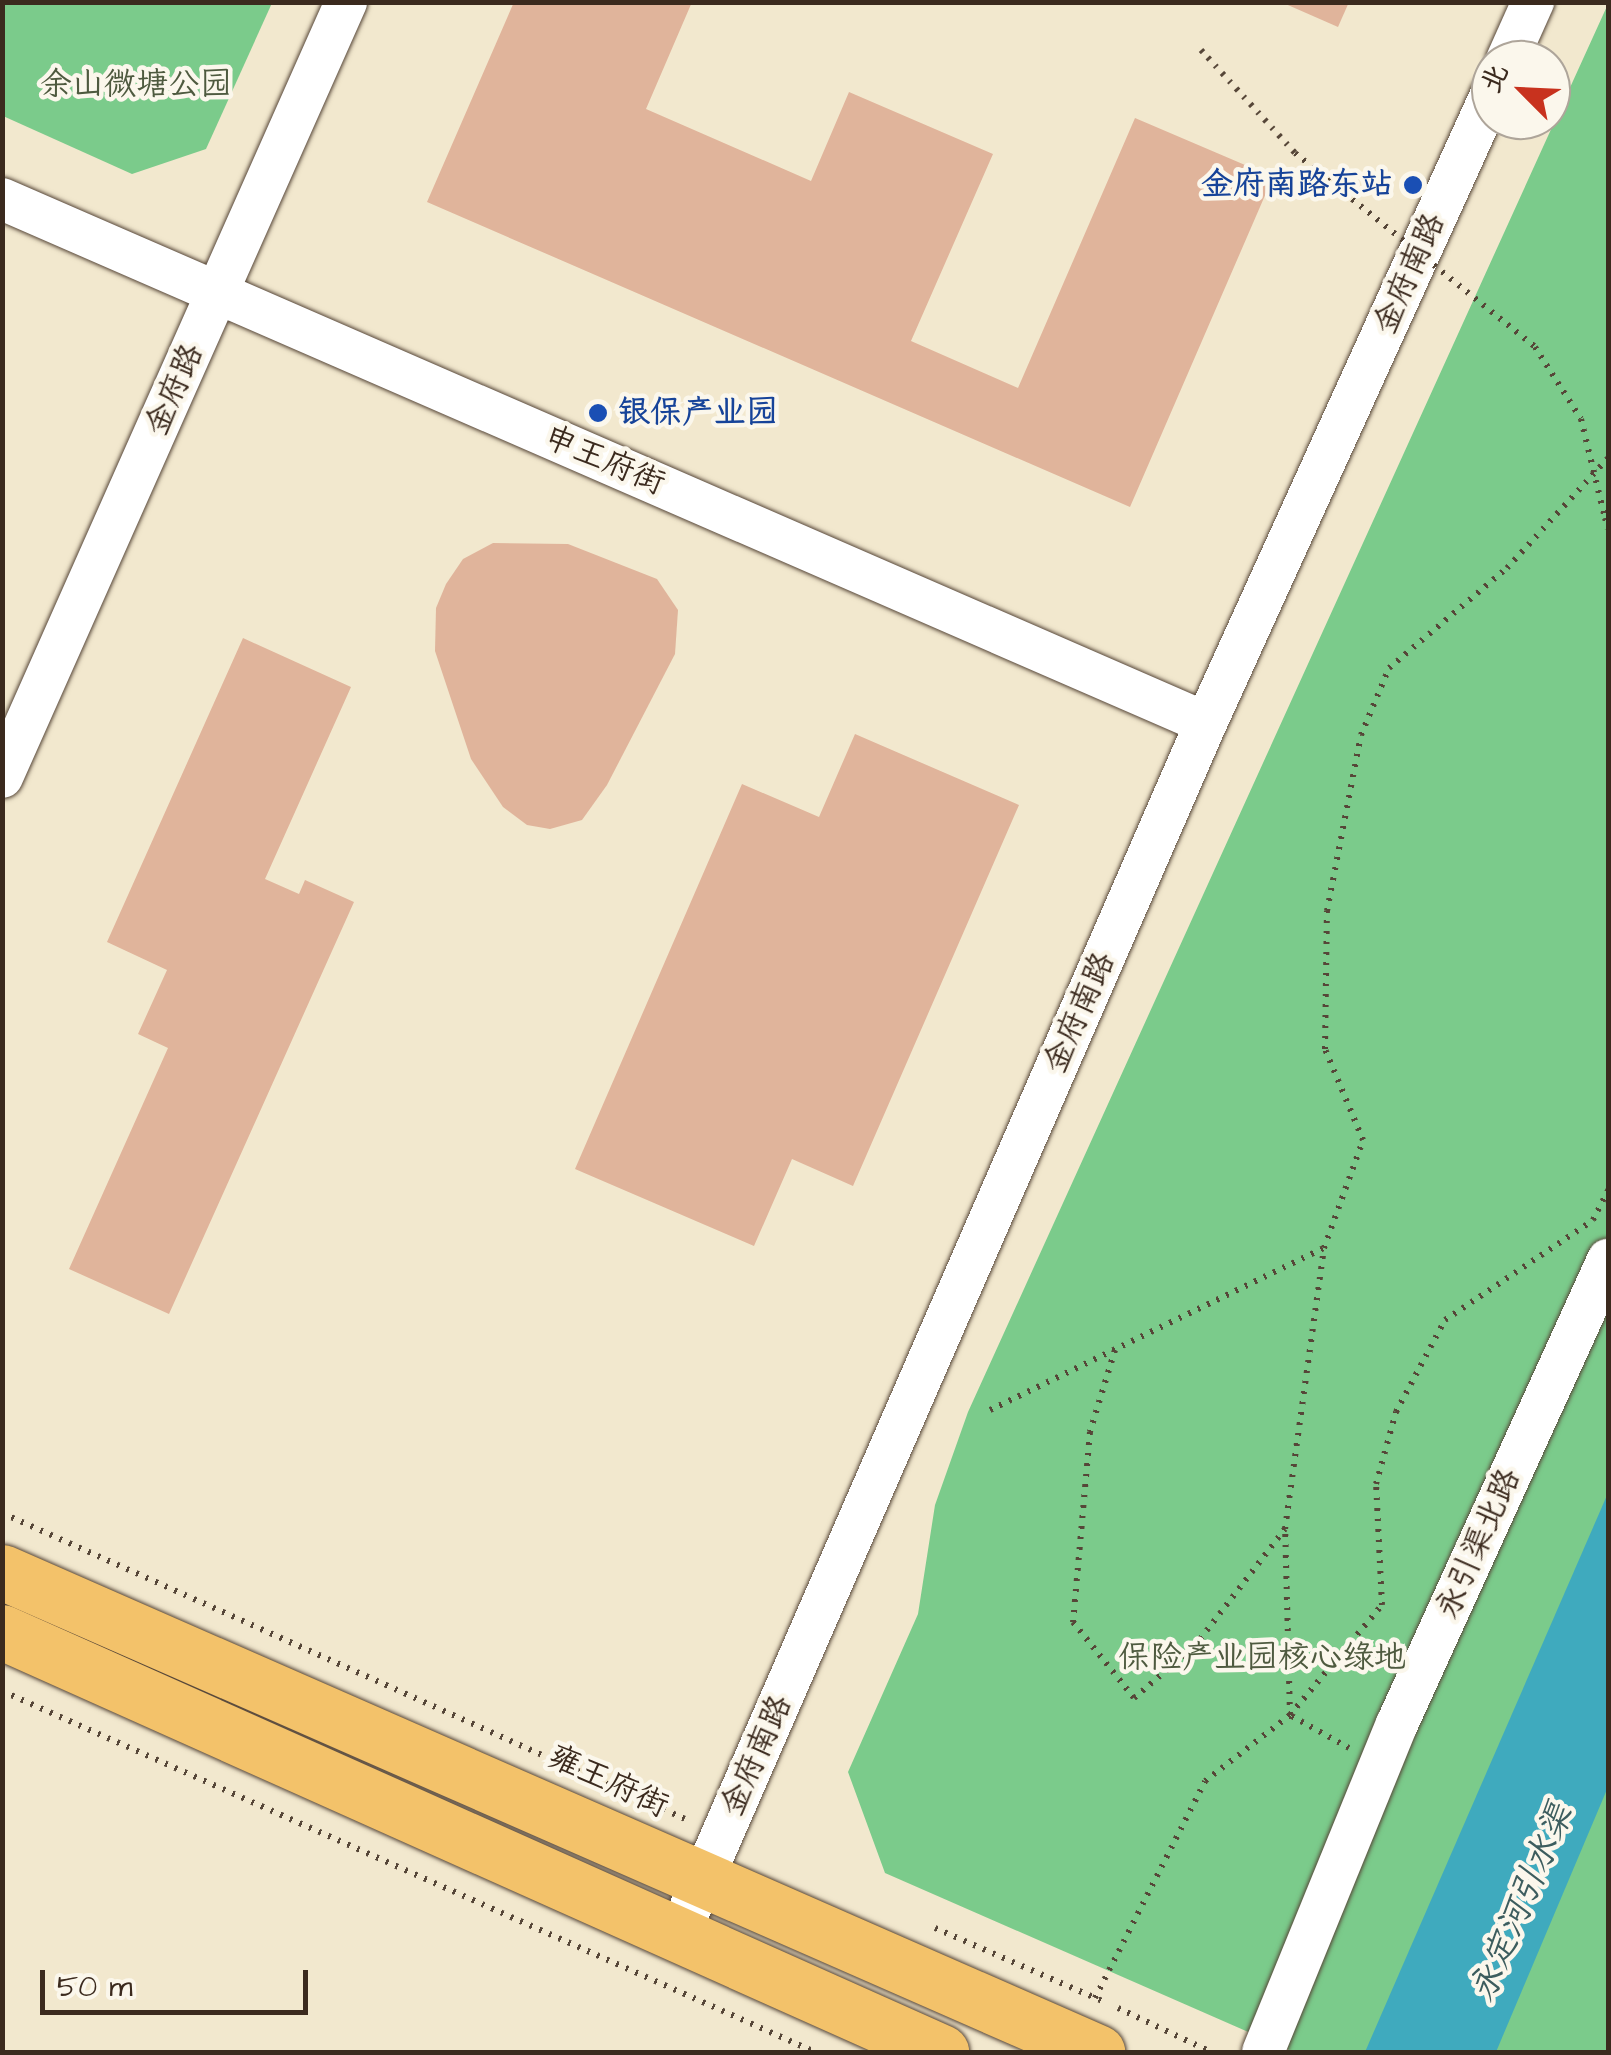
<!DOCTYPE html>
<meta charset="utf-8">
<style>
body{margin:0}
#map{position:relative;width:1611px;height:2055px;overflow:hidden;background:#f2e8ce;font-family:"Architects Daughter","LXGW WenKai TC",sans-serif}
div>[style]{position:absolute}
[style*='--x']{left:calc(var(--x)*1px);top:calc(var(--y)*1px);width:calc(var(--w)*1px);rotate:calc(var(--a)*1deg)}
.green>*{inset:0;background:#7bcb8b}
.water>*{inset:0;background:#3faabe}
.building>*{inset:0;background:#e0b49b}
.path>*{height:6px;margin-top:-3px;transform-origin:0;background:repeating-linear-gradient(90deg,#564638 0 2.5px,transparent 0 10.5px)}
.roads{filter:drop-shadow(0 0 2px #564638) drop-shadow(0 0 2px #564638)}
.minor>*{height:42px;margin:-21px;padding:0 21px;transform-origin:21px;border-radius:21px;background:#fff}
.major>*{height:55px;margin:-27.5px;padding:0 27.5px;transform-origin:27.5px;border-radius:27.5px;background:#f3c26a}
.path-bridge>*{height:6px;margin-top:-3px;transform-origin:0;background:repeating-linear-gradient(90deg,#564638 0 2.5px,transparent 0 10.5px)}
.dots>*{width:28px;height:28px;translate:-50% -50%;box-sizing:border-box;border:5px solid #fbf7ec;border-radius:50%}
span{translate:-50% -50%;white-space:nowrap;text-align:center;line-height:1.15;-webkit-text-stroke:9px #fbf7ec;paint-order:stroke}
.park-label{font-size:32px;color:#4e5a3f}
.transit-label{font-size:32px;color:#164399;font-weight:700}
.right{translate:-100% -50%;text-align:right}
.left{translate:0 -50%;text-align:left}
.street-label{font-size:32px;color:#3b2a1e}
.water-label{font-size:35px;color:#3d5d5e;font-style:italic}
.frame{position:absolute;inset:0;border:5px solid #3b2a1e;pointer-events:none}
.north{position:absolute;left:1471px;top:40px;width:100px;height:100px;box-sizing:border-box;background:#fbf7ec;border:2px solid #aea59a;border-radius:50%;rotate:294deg;font-size:28px;font-weight:700;line-height:40px;text-align:center;color:#3b2a1e}
.north::after{content:'';display:block;margin:auto;width:35px;height:45px;background:#c8321e;clip-path:polygon(50% 0,100% 100%,50% 72%,0 100%)}
.scale{position:absolute;left:40px;top:1970px;width:268px;height:45px;box-sizing:border-box;border:5px solid #3b2a1e;border-top:0;padding-left:12px;font-size:30px;line-height:35px;white-space:nowrap;color:#3b2a1e;-webkit-text-stroke:8px #fbf7ec;paint-order:stroke}
</style>
<div id="map">
<div class="green">
<i style="clip-path:polygon(3px 2px,272px 2px,272px 3px,206px 149px,132px 174px,3px 116px)"></i>
<i style="clip-path:polygon(1608px 4px,1608px 2052px,1294px 2052px,885px 1873px,848px 1772px,918px 1614px,935px 1505px,968px 1412px)"></i>
</div>
<div class="water">
<i style="clip-path:polygon(1608px 1493px,1608px 1787px,1496px 2052px,1365px 2052px)"></i>
</div>
<div class="building">
<i style="clip-path:polygon(514px 2px,692px 2px,646px 109px,811px 181px,849px 92px,993px 154px,911px 341px,1018px 388px,1135px 118px,1273px 177px,1130px 507px,427px 202px)"></i>
<i style="clip-path:polygon(1281px 2px,1349px 2px,1338px 27px)"></i>
<i style="clip-path:polygon(493px 543px,568px 544px,657px 579px,678px 610px,675px 654px,607px 785px,582px 820px,550px 829px,527px 825px,503px 807px,471px 759px,435px 651px,436px 608px,446px 584px,463px 559px)"></i>
<i style="clip-path:polygon(243px 638px,351px 687px,265px 879px,299px 894px,305px 880px,354px 902px,169px 1314px,69px 1269px,168px 1048px,138px 1034px,167px 970px,107px 942px)"></i>
<i style="clip-path:polygon(855px 734px,1019px 805px,853px 1186px,792px 1159px,754px 1246px,575px 1169px,742px 784px,819px 817px)"></i>
</div>
<div class="path">
<i style="--x:1605;--y:518;--w:11;--a:75"></i>
<i style="--x:1115;--y:1350;--w:86;--a:107"></i>
<i style="--x:1090;--y:1432;--w:191;--a:95.1"></i>
<i style="--x:1073;--y:1622;--w:97;--a:51.2"></i>
<i style="--x:1134;--y:1698;--w:79;--a:-40.4"></i>
<i style="--x:1194;--y:1647;--w:149;--a:-52.4"></i>
<i style="--x:1285;--y:1529;--w:284;--a:-82.1"></i>
<i style="--x:990;--y:1410;--w:371;--a:-25.9"></i>
<i style="--x:1324;--y:1248;--w:115;--a:-70.1"></i>
<i style="--x:1363;--y:1140;--w:99;--a:-112.7"></i>
<i style="--x:1325;--y:1049;--w:138;--a:-89.2"></i>
<i style="--x:1327;--y:911;--w:179;--a:-79.1"></i>
<i style="--x:1361;--y:735;--w:73;--a:-67.3"></i>
<i style="--x:1389;--y:668;--w:155;--a:-40.3"></i>
<i style="--x:1507;--y:568;--w:149;--a:-47.4"></i>
<i style="--x:2;--y:1513;--w:748;--a:24.13"></i>
<i style="--x:2;--y:1691;--w:890;--a:23.94"></i>
<i style="--x:1349;--y:1748;--w:68;--a:-150.8"></i>
<i style="--x:1290;--y:1715;--w:143;--a:-50.1"></i>
<i style="--x:1382;--y:1605;--w:121;--a:-92.8"></i>
<i style="--x:1376;--y:1484;--w:75;--a:-74.5"></i>
<i style="--x:1396;--y:1412;--w:104;--a:-62"></i>
<i style="--x:1445;--y:1320;--w:179;--a:-34"></i>
<i style="--x:1593;--y:1220;--w:34;--a:-63"></i>
<i style="--x:935;--y:1928;--w:182;--a:23.6"></i>
<i style="--x:1095;--y:1998;--w:243;--a:-63.1"></i>
<i style="--x:1205;--y:1781;--w:108;--a:-37.8"></i>
<i style="--x:1290;--y:1715;--w:185;--a:-91.5"></i>
<i style="--x:1118;--y:2008;--w:103;--a:25.3"></i>
</div>
<div class="roads">
<div class="minor">
<i style="--x:1507;--y:60;--w:64;--a:-65.9"></i>
<i style="--x:2;--y:199;--w:1313;--a:23.52"></i>
<i style="--x:2;--y:777;--w:848;--a:-66.06"></i>
<i style="--x:678;--y:1936;--w:1323;--a:-66.48"></i>
<i style="--x:1206;--y:723;--w:690;--a:-65.59"></i>
<i style="--x:1263;--y:2052;--w:354;--a:-67.8"></i>
<i style="--x:1397;--y:1724;--w:510;--a:-65.55"></i>
</div>
<div class="major">
<i style="--x:2;--y:1572;--w:1196;--a:23.67"></i>
<i style="--x:2;--y:1632;--w:1029;--a:24.1"></i>
</div>
</div>
<div class="path-bridge">
<i style="--x:1201;--y:50;--w:139;--a:47.6"></i>
<i style="--x:1295;--y:153;--w:309;--a:38.9"></i>
<i style="--x:1535;--y:347;--w:85;--a:57.4"></i>
<i style="--x:1581;--y:419;--w:102;--a:76.4"></i>
</div>
<div class="dots">
<i style="left:1413px;top:185px;background:#1a4fb4"></i>
<i style="left:598px;top:413px;background:#1a4fb4"></i>
</div>
<div class="park-label">
<span style="left:136px;top:85px">余山微塘公园</span>
<span style="left:1262px;top:1658px">保险产业园核心绿地</span>
</div>
<div class="transit-label">
<span class="right" style="left:1393px;top:185px">金府南路东站</span>
<span class="left" style="left:618px;top:413px">银保产业园</span>
</div>
<div class="street-label">
<span style="left:1410px;top:274px;rotate:-66deg">金府南路</span>
<span style="left:175px;top:390px;rotate:-66deg">金府路</span>
<span style="left:604px;top:461px;rotate:23deg">申王府街</span>
<span style="left:1080px;top:1013px;rotate:-66deg">金府南路</span>
<span style="left:1479px;top:1544px;rotate:-66deg">永引渠北路</span>
<span style="left:757px;top:1756px;rotate:-66deg">金府南路</span>
<span style="left:608px;top:1782px;rotate:25deg">雍王府街</span>
</div>
<div class="water-label">
<span style="left:1522px;top:1903px;rotate:-67deg">永定河引水渠</span>
</div>
<div class="frame"></div>
<div class="north">北</div>
<div class="scale">50 m</div>
</div>
